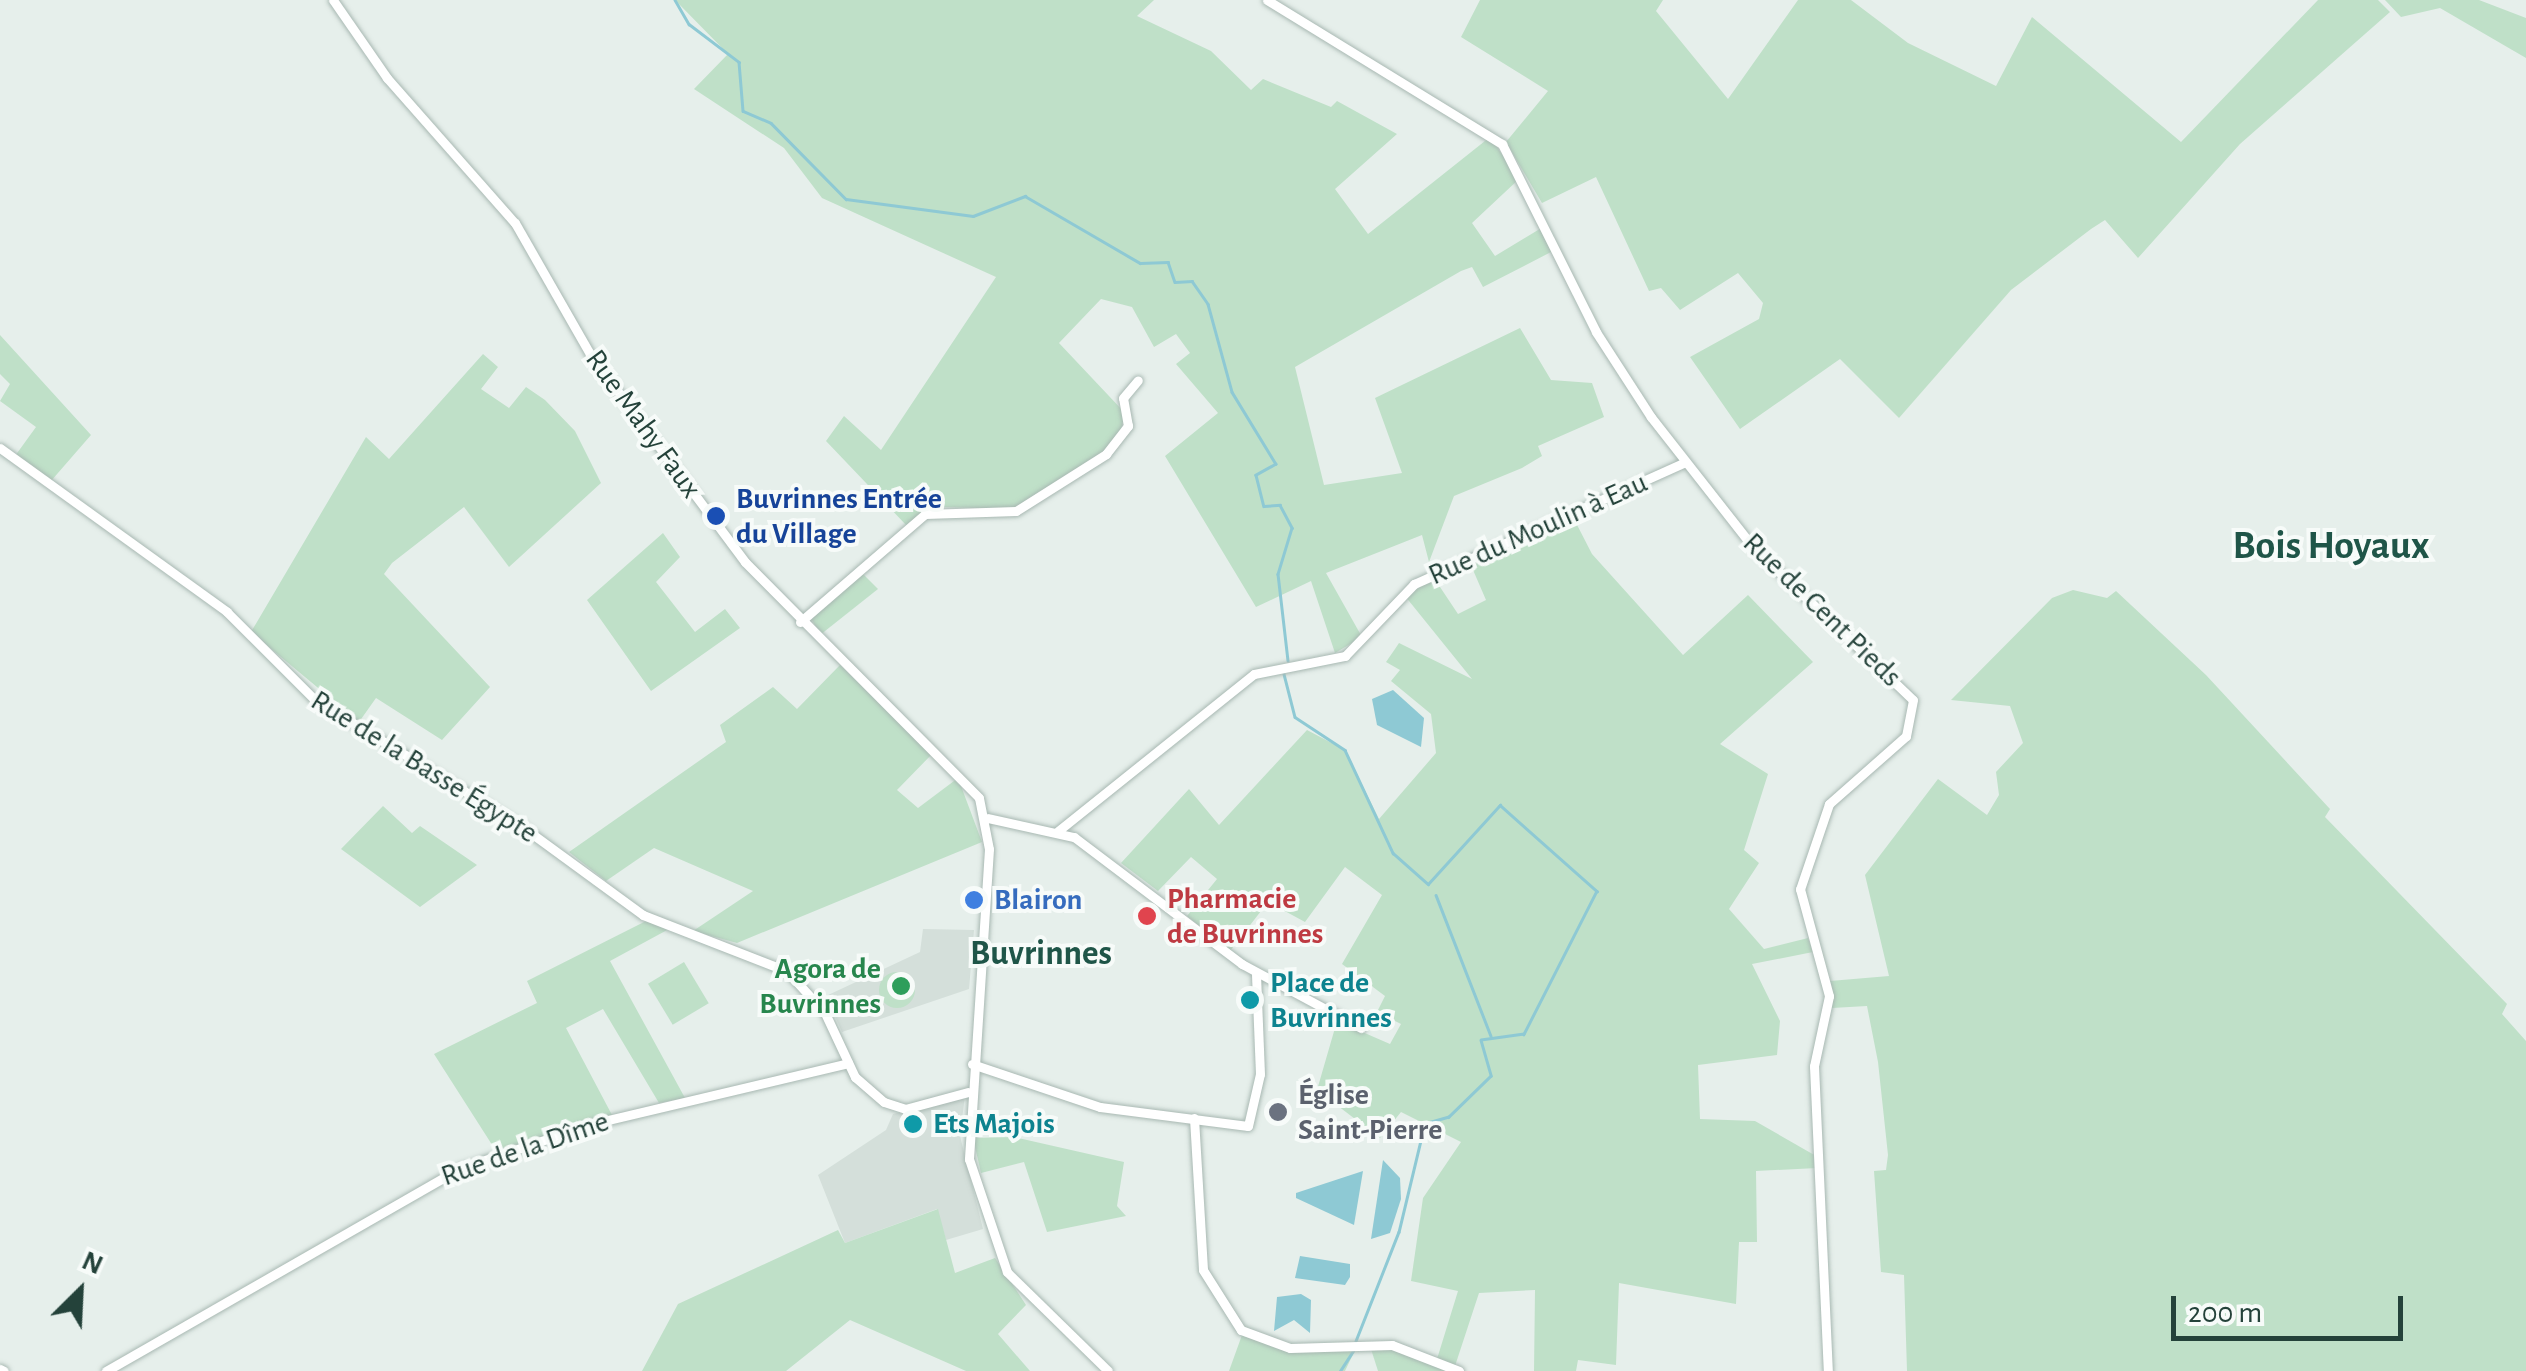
<!DOCTYPE html>
<meta charset="utf-8">
<style>
body{margin:0}
#map{position:relative;width:2526px;height:1371px;overflow:hidden;background:#e6efeb;font-family:"Alegreya Sans",sans-serif}
div>[style]{position:absolute}
[style*='--x']{left:calc(var(--x)*1px);top:calc(var(--y)*1px);width:calc(var(--w)*1px);rotate:calc(var(--a)*1deg)}
.built>*{inset:0;background:#d4dfda}
.green>*{inset:0;background:#bfe0c8;transform-origin:0 0}
.round{border-radius:50%}
.water>*{inset:0;background:#8ec9d4}
.stream>*{height:2.5px;margin:-1.25px;padding:0 1.25px;transform-origin:1.25px;border-radius:1.25px;background:#8ec9d4}
.roads{filter:drop-shadow(0 0 2px #a8b8b2) drop-shadow(0 0 2px #a8b8b2)}
.minor>*{height:9px;margin:-4.5px;padding:0 4.5px;transform-origin:4.5px;border-radius:4.5px;background:#fff}
.dots>*{width:28px;height:28px;translate:-50% -50%;box-sizing:border-box;border:5px solid #f7fbf9;border-radius:50%}
span{translate:-50% -50%;white-space:nowrap;text-align:center;line-height:1.15;-webkit-text-stroke:8px #f7fbf9;paint-order:stroke}
.street-label{font-size:30px;color:#24423a}
.transit-label{font-size:30px;color:#164399;font-weight:700}
.left{translate:0 -50%;text-align:left}
.health-label{font-size:30px;color:#be3a42;font-weight:700}
.shop-label{font-size:30px;color:#366cbe;font-weight:700}
.leisure-label{font-size:30px;color:#27864d;font-weight:700}
.right{translate:-100% -50%;text-align:right}
.culture-label{font-size:30px;color:#0d838f;font-weight:700}
.worship-label{font-size:30px;color:#5b616d;font-weight:700}
.quarter-label{font-size:35px;color:#1f5548;font-weight:700}
.district-label{font-size:40px;color:#1f5548;font-weight:700}
.north{position:absolute;left:30px;top:1241px;width:100px;height:100px;-webkit-text-stroke:8px #f7fbf9;paint-order:stroke;rotate:24deg;font-size:28px;font-weight:700;line-height:40px;text-align:center;color:#24423a}
.north::after{content:'';display:block;margin:auto;width:35px;height:45px;background:#24423a;clip-path:polygon(50% 0,100% 100%,50% 72%,0 100%)}
.scale{position:absolute;left:2171px;top:1296px;width:232px;height:45px;box-sizing:border-box;border:5px solid #24423a;border-top:0;padding-left:12px;font-size:30px;line-height:35px;white-space:nowrap;color:#24423a;-webkit-text-stroke:8px #f7fbf9;paint-order:stroke}
</style>
<div id="map">
<div class="built">
<i style="clip-path:polygon(923px 929px,974px 930px,969px 989px,842px 1032px,826px 996px,920px 952px)"></i>
<i style="clip-path:polygon(965px 1095px,960px 1136px,983px 1229px,946px 1240px,937px 1209px,845px 1243px,818px 1175px,886px 1130px,893px 1114px)"></i>
</div>
<div class="green">
<i style="clip-path:polygon(675px 0,1154px 0,1137px 16px,1211px 51px,1251px 90px,1263px 79px,1331px 107px,1337px 101px,1397px 134px,1335px 189px,1368px 234px,1490px 137px,1519px 179px,1472px 223px,1495px 256px,1543px 227px,1553px 251px,1483px 287px,1472px 267px,1461px 271px,1295px 367px,1324px 485px,1402px 473px,1375px 398px,1520px 328px,1551px 380px,1592px 383px,1604px 417px,1538px 446px,1542px 456px,1522px 468px,1454px 496px,1429px 562px,1422px 535px,1326px 573px,1362px 637px,1335px 653px,1311px 581px,1256px 607px,1165px 456px,1218px 413px,1176px 364px,1190px 353px,1176px 334px,1154px 347px,1132px 307px,1101px 299px,1059px 343px,1125px 413px,1118px 442px,1015px 509px,940px 507px,907px 526px,826px 441px,844px 416px,881px 450px,996px 277px,822px 198px,784px 148px,694px 89px,728px 54px)"></i>
<i style="clip-path:polygon(1480px 0,1663px 0,1656px 11px,1728px 99px,1798px 0,1851px 0,1908px 43px,1996px 86px,2032px 17px,2181px 142px,2318px 0,2378px 0,2390px 12px,2240px 144px,2138px 258px,2105px 220px,2091px 229px,2011px 290px,1899px 418px,1840px 359px,1740px 429px,1690px 357px,1759px 319px,1763px 303px,1738px 273px,1680px 310px,1661px 288px,1649px 291px,1596px 177px,1542px 203px,1506px 142px,1548px 91px,1461px 37px)"></i>
<i style="clip-path:polygon(2385px 0,2479px 0,2526px 18px,2526px 58px,2440px 8px,2401px 17px)"></i>
<i style="clip-path:polygon(0 335px,91px 435px,51px 481px,15px 456px,36px 427px,0 401px,10px 384px,0 374px)"></i>
<i style="clip-path:polygon(483px 354px,498px 367px,481px 389px,509px 408px,526px 387px,545px 400px,575px 431px,601px 483px,509px 567px,464px 507px,392px 563px,384px 574px,490px 687px,442px 740px,376px 698px,359px 722px,251px 632px,366px 437px,389px 459px)"></i>
<i style="clip-path:polygon(1574px 519px,1592px 554px,1683px 655px,1748px 595px,1813px 662px,1720px 744px,1768px 774px,1744px 850px,1759px 863px,1729px 909px,1764px 949px,1808px 938px,1813px 952px,1752px 964px,1780px 1021px,1777px 1055px,1698px 1065px,1700px 1119px,1755px 1121px,1816px 1156px,1817px 1168px,1756px 1171px,1757px 1242px,1739px 1242px,1736px 1304px,1619px 1283px,1616px 1365px,1578px 1360px,1576px 1371px,1534px 1371px,1535px 1290px,1479px 1293px,1455px 1366px,1437px 1359px,1458px 1291px,1411px 1281px,1423px 1198px,1461px 1142px,1401px 1112px,1380px 1138px,1317px 1090px,1337px 1021px,1390px 1044px,1401px 1024px,1377px 1012px,1385px 996px,1342px 964px,1382px 895px,1345px 867px,1305px 922px,1268px 902px,1230px 951px,1187px 916px,1217px 879px,1191px 857px,1158px 891px,1121px 863px,1189px 789px,1219px 825px,1307px 730px,1345px 750px,1379px 819px,1436px 753px,1431px 714px,1391px 681px,1400px 670px,1386px 662px,1395px 649px,1399px 643px,1472px 679px,1405px 596px,1434px 578px,1458px 614px,1486px 600px,1470px 563px)"></i>
<i style="clip-path:polygon(663px 533px,680px 557px,656px 582px,695px 632px,725px 609px,740px 628px,651px 691px,587px 600px)"></i>
<i style="clip-path:polygon(859px 570px,878px 589px,820px 635px,809px 614px)"></i>
<i style="clip-path:polygon(2073px 590px,2107px 598px,2116px 591px,2206px 675px,2330px 809px,2325px 817px,2507px 1004px,2502px 1014px,2526px 1041px,2526px 1371px,1907px 1371px,1904px 1275px,1881px 1272px,1874px 1171px,1886px 1170px,1888px 1155px,1878px 1062px,1867px 1006px,1832px 1008px,1830px 981px,1889px 976px,1865px 875px,1938px 779px,1987px 815px,1999px 795px,1996px 772px,2023px 743px,2010px 706px,1951px 700px,2052px 598px)"></i>
<i style="clip-path:polygon(840px 665px,933px 753px,897px 790px,918px 808px,958px 778px,982px 842px,737px 943px,693px 931px,753px 891px,654px 848px,606px 881px,569px 852px,726px 742px,720px 725px,773px 687px,797px 709px)"></i>
<i style="clip-path:polygon(383px 806px,412px 833px,420px 826px,477px 865px,420px 907px,341px 849px)"></i>
<i style="clip-path:polygon(648px 920px,669px 929px,610px 961px,685px 1098px,659px 1103px,603px 1009px,566px 1028px,612px 1115px,496px 1151px,434px 1054px,537px 1003px,527px 981px)"></i>
<i style="left:684px;top:962px;width:48px;height:42px;rotate:59deg"></i>
<i class="round" style="left:879px;top:972px;width:36px;height:36px"></i>
<i style="clip-path:polygon(1014px 1137px,1124px 1162px,1117px 1206px,1126px 1216px,1047px 1232px,1024px 1162px,981px 1173px,973px 1138px)"></i>
<i style="clip-path:polygon(938px 1209px,955px 1273px,995px 1258px,1026px 1305px,998px 1334px,1030px 1371px,966px 1371px,850px 1320px,786px 1371px,642px 1371px,678px 1304px,838px 1230px,845px 1243px)"></i>
<i style="clip-path:polygon(1242px 1335px,1286px 1351px,1357px 1346px,1345px 1371px,1229px 1371px)"></i>
<i style="clip-path:polygon(1370px 1346px,1398px 1350px,1451px 1371px,1378px 1371px)"></i>
</div>
<div class="water">
<i style="clip-path:polygon(1393px 690px,1424px 718px,1421px 747px,1377px 725px,1372px 699px)"></i>
<i style="clip-path:polygon(1383px 1160px,1400px 1178px,1401px 1199px,1390px 1233px,1371px 1239px)"></i>
<i style="clip-path:polygon(1363px 1171px,1354px 1225px,1296px 1198px,1296px 1193px)"></i>
<i style="clip-path:polygon(1300px 1256px,1350px 1264px,1350px 1277px,1345px 1285px,1295px 1278px)"></i>
<i style="clip-path:polygon(1301px 1294px,1311px 1300px,1310px 1333px,1294px 1320px,1274px 1331px,1277px 1297px)"></i>
</div>
<div class="stream">
<i style="--x:675;--y:0;--w:28;--a:60"></i>
<i style="--x:689;--y:24;--w:63;--a:37.2"></i>
<i style="--x:739;--y:62;--w:49;--a:85.3"></i>
<i style="--x:743;--y:111;--w:30;--a:23"></i>
<i style="--x:771;--y:123;--w:107;--a:45.4"></i>
<i style="--x:846;--y:199;--w:128;--a:7.6"></i>
<i style="--x:973;--y:216;--w:56;--a:-21"></i>
<i style="--x:1025;--y:196;--w:133;--a:30.2"></i>
<i style="--x:1140;--y:263;--w:28;--a:-2"></i>
<i style="--x:1168;--y:262;--w:21;--a:71"></i>
<i style="--x:1175;--y:282;--w:17;--a:-3"></i>
<i style="--x:1192;--y:281;--w:28;--a:55"></i>
<i style="--x:1208;--y:304;--w:91;--a:74.7"></i>
<i style="--x:1232;--y:392;--w:84;--a:58.6"></i>
<i style="--x:1276;--y:464;--w:23;--a:151"></i>
<i style="--x:1256;--y:475;--w:32;--a:76"></i>
<i style="--x:1264;--y:506;--w:16;--a:-4"></i>
<i style="--x:1280;--y:505;--w:26;--a:62"></i>
<i style="--x:1292;--y:528;--w:48;--a:106.9"></i>
<i style="--x:1278;--y:574;--w:87;--a:83.4"></i>
<i style="--x:1284;--y:674;--w:44;--a:75.7"></i>
<i style="--x:1295;--y:717;--w:60;--a:33.4"></i>
<i style="--x:1345;--y:750;--w:114;--a:65"></i>
<i style="--x:1393;--y:853;--w:47;--a:41.5"></i>
<i style="--x:1428;--y:884;--w:107;--a:-47.7"></i>
<i style="--x:1500;--y:805;--w:130;--a:41.6"></i>
<i style="--x:1597;--y:891;--w:161;--a:117"></i>
<i style="--x:1524;--y:1034;--w:43;--a:172.1"></i>
<i style="--x:1481;--y:1040;--w:37;--a:74"></i>
<i style="--x:1491;--y:1076;--w:59;--a:135.7"></i>
<i style="--x:1449;--y:1117;--w:25;--a:164"></i>
<i style="--x:1425;--y:1124;--w:111;--a:103.5"></i>
<i style="--x:1399;--y:1232;--w:117;--a:111.5"></i>
<i style="--x:1436;--y:895;--w:151;--a:68.7"></i>
<i style="--x:1340;--y:1371;--w:24;--a:-57"></i>
</div>
<div class="roads">
<div class="minor">
<i style="--x:333;--y:0;--w:95;--a:55.3"></i>
<i style="--x:387;--y:78;--w:193;--a:48.6"></i>
<i style="--x:515;--y:223;--w:151;--a:60.2"></i>
<i style="--x:590;--y:354;--w:259;--a:53.3"></i>
<i style="--x:745;--y:562;--w:332;--a:45.2"></i>
<i style="--x:979;--y:798;--w:52;--a:78.9"></i>
<i style="--x:989;--y:849;--w:311;--a:93.7"></i>
<i style="--x:969;--y:1159;--w:119;--a:71.4"></i>
<i style="--x:1007;--y:1272;--w:141;--a:44.4"></i>
<i style="--x:1267;--y:0;--w:276;--a:31.5"></i>
<i style="--x:1502;--y:144;--w:210;--a:63.4"></i>
<i style="--x:1596;--y:332;--w:101;--a:57.1"></i>
<i style="--x:1651;--y:417;--w:165;--a:51.9"></i>
<i style="--x:1753;--y:547;--w:221;--a:43.7"></i>
<i style="--x:1913;--y:700;--w:37;--a:101"></i>
<i style="--x:1906;--y:736;--w:103;--a:138.6"></i>
<i style="--x:1829;--y:804;--w:90;--a:108.8"></i>
<i style="--x:1800;--y:889;--w:111;--a:74.8"></i>
<i style="--x:1829;--y:996;--w:72;--a:102.1"></i>
<i style="--x:1814;--y:1066;--w:305;--a:87.4"></i>
<i style="--x:0;--y:448;--w:280;--a:35.8"></i>
<i style="--x:227;--y:612;--w:123;--a:45"></i>
<i style="--x:314;--y:699;--w:241;--a:31.5"></i>
<i style="--x:520;--y:825;--w:152;--a:36.2"></i>
<i style="--x:643;--y:915;--w:155;--a:21.3"></i>
<i style="--x:787;--y:971;--w:57;--a:47.9"></i>
<i style="--x:825;--y:1013;--w:71;--a:64.9"></i>
<i style="--x:855;--y:1077;--w:38;--a:41"></i>
<i style="--x:884;--y:1102;--w:22;--a:18"></i>
<i style="--x:905;--y:1109;--w:65;--a:-15.1"></i>
<i style="--x:800;--y:622;--w:165;--a:-40.8"></i>
<i style="--x:925;--y:514;--w:91;--a:-1.9"></i>
<i style="--x:1016;--y:511;--w:107;--a:-32.3"></i>
<i style="--x:1106;--y:454;--w:36;--a:-52"></i>
<i style="--x:1128;--y:426;--w:28;--a:-100"></i>
<i style="--x:1123;--y:398;--w:23;--a:-50"></i>
<i style="--x:988;--y:818;--w:88;--a:12.5"></i>
<i style="--x:1074;--y:837;--w:211;--a:37.1"></i>
<i style="--x:1242;--y:964;--w:135;--a:28.3"></i>
<i style="--x:1058;--y:831;--w:251;--a:-38.7"></i>
<i style="--x:1254;--y:674;--w:93;--a:-11.2"></i>
<i style="--x:1345;--y:656;--w:100;--a:-46.2"></i>
<i style="--x:1414;--y:584;--w:297;--a:-24.2"></i>
<i style="--x:972;--y:1064;--w:135;--a:18.6"></i>
<i style="--x:1100;--y:1107;--w:149;--a:7.3"></i>
<i style="--x:1248;--y:1126;--w:53;--a:-77"></i>
<i style="--x:1260;--y:1074;--w:101;--a:-92.3"></i>
<i style="--x:1194;--y:1118;--w:152;--a:86.6"></i>
<i style="--x:1203;--y:1270;--w:71;--a:57.7"></i>
<i style="--x:1241;--y:1330;--w:52;--a:20.2"></i>
<i style="--x:1290;--y:1348;--w:102;--a:-1.7"></i>
<i style="--x:1392;--y:1345;--w:72;--a:21.2"></i>
<i style="--x:0;--y:1369;--w:4;--a:27"></i>
<i style="--x:106;--y:1371;--w:409;--a:-29.8"></i>
<i style="--x:461;--y:1168;--w:141;--a:-18.6"></i>
<i style="--x:595;--y:1123;--w:260;--a:-13.3"></i>
</div>
</div>
<div class="dots">
<i style="left:716px;top:516px;background:#1a4fb4"></i>
<i style="left:974px;top:900px;background:#3f7fe0"></i>
<i style="left:1147px;top:916px;background:#e0444e"></i>
<i style="left:901px;top:986px;background:#2e9e5b"></i>
<i style="left:1250px;top:1000px;background:#0f9aa8"></i>
<i style="left:1278px;top:1112px;background:#6b7280"></i>
<i style="left:913px;top:1124px;background:#0f9aa8"></i>
</div>
<div class="street-label">
<span style="left:643px;top:424px;rotate:54deg">Rue Mahy Faux</span>
<span style="left:1538px;top:529px;rotate:-24deg">Rue du Moulin à Eau</span>
<span style="left:1822px;top:610px;rotate:44deg">Rue de Cent Pieds</span>
<span style="left:424px;top:767px;rotate:32deg">Rue de la Basse Égypte</span>
<span style="left:525px;top:1149px;rotate:-19deg">Rue de la Dîme</span>
</div>
<div class="transit-label">
<span class="left" style="left:736px;top:516px">Buvrinnes Entrée<br>du Village</span>
</div>
<div class="health-label">
<span class="left" style="left:1167px;top:916px">Pharmacie<br>de Buvrinnes</span>
</div>
<div class="shop-label">
<span class="left" style="left:994px;top:900px">Blairon</span>
</div>
<div class="leisure-label">
<span class="right" style="left:881px;top:986px">Agora de<br>Buvrinnes</span>
</div>
<div class="culture-label">
<span class="left" style="left:1270px;top:1000px">Place de<br>Buvrinnes</span>
<span class="left" style="left:933px;top:1124px">Ets Majois</span>
</div>
<div class="worship-label">
<span class="left" style="left:1298px;top:1112px">Église<br>Saint-Pierre</span>
</div>
<div class="quarter-label">
<span style="left:1041px;top:954px">Buvrinnes</span>
</div>
<div class="district-label">
<span style="left:2331px;top:546px">Bois Hoyaux</span>
</div>
<div class="north">N</div>
<div class="scale">200 m</div>
</div>
